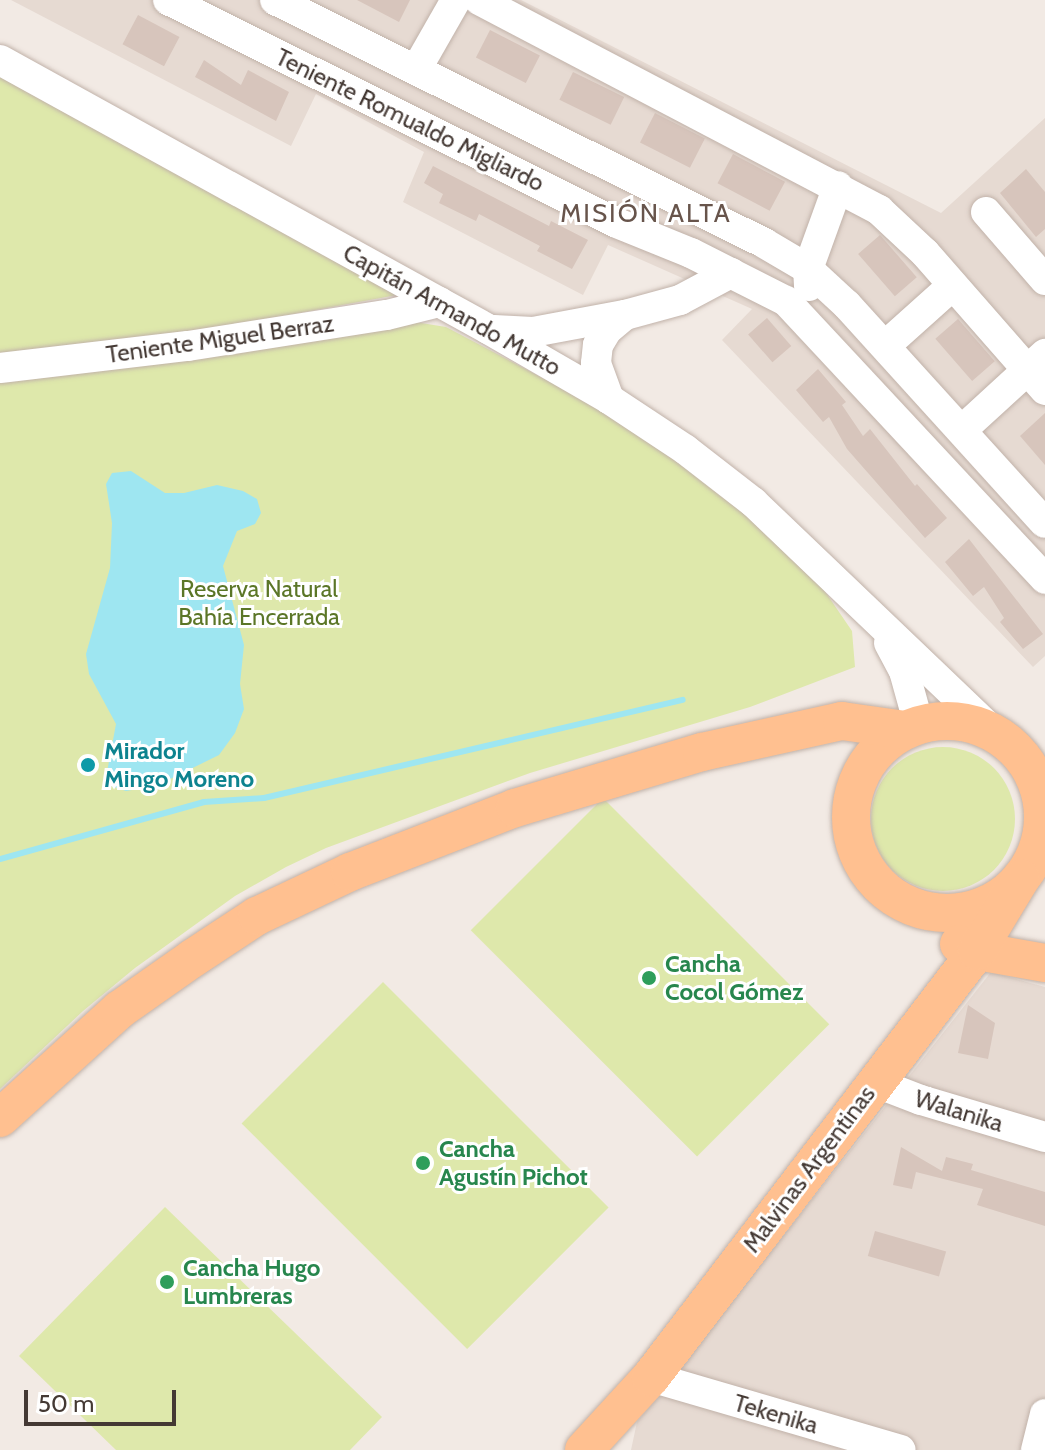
<!DOCTYPE html>
<meta charset="utf-8">
<style>
body{margin:0}
#map{position:relative;width:1045px;height:1450px;overflow:hidden;background:#f2eae4;font-family:Cabin,sans-serif}
div>[style]{position:absolute}
[style*='--x']{left:calc(var(--x)*1px);top:calc(var(--y)*1px);width:calc(var(--w)*1px);rotate:calc(var(--a)*1deg)}
.residential>*{inset:0;background:#e6dad2}
.green>*{inset:0;background:#dee8ab;transform-origin:0 0}
.round{border-radius:50%}
.water>*{inset:0;background:#9ee6f1}
.stream>*{height:6px;margin:-3px;padding:0 3px;transform-origin:3px;border-radius:3px;background:#9ee6f1}
.building>*{inset:0;background:#d7c5bc;transform-origin:0 0}
.roads{filter:drop-shadow(0 0 2px #c1b2a9) drop-shadow(0 0 2px #c1b2a9)}
.minor>*{height:30px;margin:-15px;padding:0 15px;transform-origin:15px;border-radius:15px;background:#fff}
.major>*{height:38px;margin:-19px;padding:0 19px;transform-origin:19px;border-radius:19px;background:#ffc090}
.major>.ring{margin:-19px;padding:0;box-sizing:content-box;background:none;border:38px solid #ffc090;border-radius:50%}
.dots>*{width:22px;height:22px;translate:-50% -50%;box-sizing:border-box;border:4px solid #fff;border-radius:50%}
span{translate:-50% -50%;white-space:nowrap;text-align:center;line-height:1.15;-webkit-text-stroke:6px #fff;paint-order:stroke}
.street-label{font-size:24px;color:#443934}
.park-label{font-size:24px;color:#5b7627}
.culture-label{font-size:24px;color:#0d838f;font-weight:700}
.left{translate:0 -50%;text-align:left}
.leisure-label{font-size:24px;color:#27864d;font-weight:700}
.neighbourhood-label{font-size:26px;color:#67544b;letter-spacing:2px}
.scale{position:absolute;left:24px;top:1390px;width:152px;height:36px;box-sizing:border-box;border:4px solid #443934;border-top:0;padding-left:10px;font-size:24px;line-height:28px;white-space:nowrap;color:#443934;-webkit-text-stroke:6px #fff;paint-order:stroke}
</style>
<div id="map">
<div class="residential">
<i style="clip-path:polygon(11px 0,521px 0,941px 213px,1045px 118px,1045px 656px,1033px 667px,722px 340px,752px 309px,608px 245px,583px 295px,403px 202px,424px 152px,316px 94px,291px 146px)"></i>
<i style="clip-path:polygon(991px 972px,1045px 987px,1045px 1450px,631px 1450px,637px 1422px)"></i>
</div>
<div class="green">
<i style="clip-path:polygon(0 77px,397px 295px,223px 327px,0 354px)"></i>
<i style="clip-path:polygon(409px 321px,446px 327px,603px 410px,729px 499px,824px 590px,852px 631px,855px 667px,750px 707px,530px 773px,326px 848px,286px 867px,235px 896px,135px 968px,83px 1011px,0 1089px,0 380px)"></i>
<i class="round" style="left:871px;top:747px;width:144px;height:144px"></i>
<i style="left:603px;top:798px;width:320px;height:187px;rotate:45deg"></i>
<i style="left:383px;top:982px;width:319px;height:200px;rotate:45deg"></i>
<i style="clip-path:polygon(165px 1207px,382px 1417px,350px 1450px,116px 1450px,19px 1356px)"></i>
</div>
<div class="water">
<i style="clip-path:polygon(131px 471px,165px 493px,184px 493px,217px 485px,243px 491px,257px 499px,261px 513px,255px 524px,237px 531px,223px 566px,244px 645px,240px 684px,244px 709px,235px 733px,219px 755px,156px 786px,126px 791px,111px 786px,107px 772px,116px 724px,89px 674px,86px 654px,110px 568px,112px 523px,106px 484px,112px 473px)"></i>
</div>
<div class="stream">
<i style="--x:0;--y:859;--w:212;--a:-15.6"></i>
<i style="--x:204;--y:802;--w:60;--a:-3.8"></i>
<i style="--x:264;--y:798;--w:430;--a:-13.2"></i>
</div>
<div class="building">
<i style="clip-path:polygon(357px 0,410px 0,399px 22px)"></i>
<i style="left:138px;top:15px;width:47px;height:33px;rotate:28deg"></i>
<i style="left:490px;top:30px;width:56px;height:31px;rotate:27deg"></i>
<i style="clip-path:polygon(204px 60px,241px 85px,248px 70px,289px 92px,276px 121px,195px 77px)"></i>
<i style="left:573px;top:72px;width:57px;height:31px;rotate:26deg"></i>
<i style="left:655px;top:113px;width:56px;height:33px;rotate:27deg"></i>
<i style="left:733px;top:154px;width:59px;height:33px;rotate:28deg"></i>
<i style="clip-path:polygon(433px 166px,549px 226px,551px 221px,588px 240px,572px 269px,537px 251px,540px 246px,479px 214px,476px 221px,439px 203px,443px 194px,424px 183px)"></i>
<i style="clip-path:polygon(1026px 169px,1045px 192px,1045px 229px,1036px 237px,1000px 193px)"></i>
<i style="left:880px;top:235px;width:56px;height:29px;rotate:49deg"></i>
<i style="left:767px;top:318px;width:37px;height:25px;rotate:49deg"></i>
<i style="left:958px;top:319px;width:56px;height:30px;rotate:49deg"></i>
<i style="clip-path:polygon(818px 369px,846px 402px,842px 405px,863px 436px,870px 429px,915px 486px,917px 484px,947px 518px,925px 538px,847px 449px,829px 417px,823px 422px,796px 390px)"></i>
<i style="clip-path:polygon(1045px 413px,1045px 465px,1020px 436px)"></i>
<i style="clip-path:polygon(969px 539px,1043px 634px,1023px 649px,1000px 622px,1004px 618px,984px 587px,973px 596px,945px 562px)"></i>
<i style="clip-path:polygon(968px 1005px,995px 1023px,988px 1059px,958px 1053px)"></i>
<i style="clip-path:polygon(901px 1147px,942px 1171px,946px 1157px,973px 1164px,971px 1170px,1045px 1192px,1045px 1226px,977px 1205px,983px 1189px,916px 1172px,912px 1189px,893px 1185px)"></i>
<i style="left:875px;top:1231px;width:74px;height:26px;rotate:16deg"></i>
</div>
<div class="roads">
<div class="minor">
<i style="--x:168;--y:0;--w:501;--a:26.41"></i>
<i style="--x:617;--y:223;--w:80;--a:22.1"></i>
<i style="--x:691;--y:253;--w:106;--a:26.8"></i>
<i style="--x:786;--y:301;--w:380;--a:47"></i>
<i style="--x:275;--y:0;--w:546;--a:26.42"></i>
<i style="--x:764;--y:243;--w:51;--a:30.6"></i>
<i style="--x:808;--y:269;--w:53;--a:42.7"></i>
<i style="--x:847;--y:305;--w:294;--a:47.8"></i>
<i style="--x:479;--y:0;--w:452;--a:27.7"></i>
<i style="--x:879;--y:210;--w:63;--a:43.1"></i>
<i style="--x:925;--y:253;--w:182;--a:48.8"></i>
<i style="--x:0;--y:60;--w:557;--a:28.86"></i>
<i style="--x:488;--y:329;--w:140;--a:30"></i>
<i style="--x:609;--y:399;--w:92;--a:33.5"></i>
<i style="--x:686;--y:450;--w:85;--a:37.8"></i>
<i style="--x:753;--y:502;--w:337;--a:43.7"></i>
<i style="--x:416;--y:70;--w:81;--a:-60.3"></i>
<i style="--x:986;--y:212;--w:90;--a:49.1"></i>
<i style="--x:809;--y:286;--w:17;--a:-93"></i>
<i style="--x:808;--y:269;--w:88;--a:-70.1"></i>
<i style="--x:494;--y:330;--w:39;--a:3"></i>
<i style="--x:533;--y:332;--w:94;--a:-10.5"></i>
<i style="--x:625;--y:315;--w:57;--a:-15.3"></i>
<i style="--x:680;--y:300;--w:58;--a:-27.9"></i>
<i style="--x:885;--y:346;--w:91;--a:-41.9"></i>
<i style="--x:0;--y:368;--w:189;--a:-6.7"></i>
<i style="--x:188;--y:346;--w:201;--a:-8.9"></i>
<i style="--x:387;--y:315;--w:54;--a:-14"></i>
<i style="--x:609;--y:399;--w:38;--a:-110"></i>
<i style="--x:596;--y:363;--w:18;--a:-84"></i>
<i style="--x:598;--y:345;--w:17;--a:-59"></i>
<i style="--x:607;--y:330;--w:23;--a:-40"></i>
<i style="--x:962;--y:430;--w:113;--a:-42.5"></i>
<i style="--x:889;--y:643;--w:32;--a:62"></i>
<i style="--x:904;--y:671;--w:56;--a:74.5"></i>
<i style="--x:874;--y:1082;--w:50;--a:21"></i>
<i style="--x:921;--y:1100;--w:129;--a:16.6"></i>
<i style="--x:651;--y:1377;--w:260;--a:16.3"></i>
<i style="--x:1036;--y:1450;--w:37;--a:-76"></i>
</div>
<div class="major">
<i class="ring" style="left:851px;top:721px;width:154px;height:154px"></i>
<i style="--x:959;--y:944;--w:19;--a:21"></i>
<i style="--x:977;--y:951;--w:69;--a:10"></i>
<i style="--x:0;--y:1118;--w:161;--a:-42.2"></i>
<i style="--x:119;--y:1010;--w:90;--a:-35.1"></i>
<i style="--x:193;--y:958;--w:77;--a:-33.3"></i>
<i style="--x:257;--y:916;--w:103;--a:-25.3"></i>
<i style="--x:350;--y:872;--w:177;--a:-21.2"></i>
<i style="--x:515;--y:808;--w:195;--a:-16.7"></i>
<i style="--x:702;--y:752;--w:143;--a:-12.5"></i>
<i style="--x:842;--y:721;--w:64;--a:8.1"></i>
<i style="--x:584;--y:1450;--w:99;--a:-47.5"></i>
<i style="--x:651;--y:1377;--w:536;--a:-52.57"></i>
<i style="--x:977;--y:951;--w:85;--a:-58.9"></i>
</div>
</div>
<div class="dots">
<i style="left:88px;top:765px;background:#0f9aa8"></i>
<i style="left:649px;top:978px;background:#2e9e5b"></i>
<i style="left:423px;top:1163px;background:#2e9e5b"></i>
<i style="left:167px;top:1282px;background:#2e9e5b"></i>
</div>
<div class="street-label">
<span style="left:410px;top:120px;rotate:26deg">Teniente Romualdo Migliardo</span>
<span style="left:452px;top:310px;rotate:29deg">Capitán Armando Mutto</span>
<span style="left:220px;top:339px;rotate:-8deg">Teniente Miguel Berraz</span>
<span style="left:959px;top:1111px;rotate:17deg">Walanika</span>
<span style="left:809px;top:1169px;rotate:-53deg">Malvinas Argentinas</span>
<span style="left:776px;top:1414px;rotate:16deg">Tekenika</span>
</div>
<div class="park-label">
<span style="left:259px;top:603px">Reserva Natural<br>Bahía Encerrada</span>
</div>
<div class="culture-label">
<span class="left" style="left:104px;top:765px">Mirador<br>Mingo Moreno</span>
</div>
<div class="leisure-label">
<span class="left" style="left:665px;top:978px">Cancha<br>Cocol Gómez</span>
<span class="left" style="left:439px;top:1163px">Cancha<br>Agustín Pichot</span>
<span class="left" style="left:183px;top:1282px">Cancha Hugo<br>Lumbreras</span>
</div>
<div class="neighbourhood-label">
<span style="left:646px;top:214px">MISIÓN ALTA</span>
</div>
<div class="scale">50 m</div>
</div>
